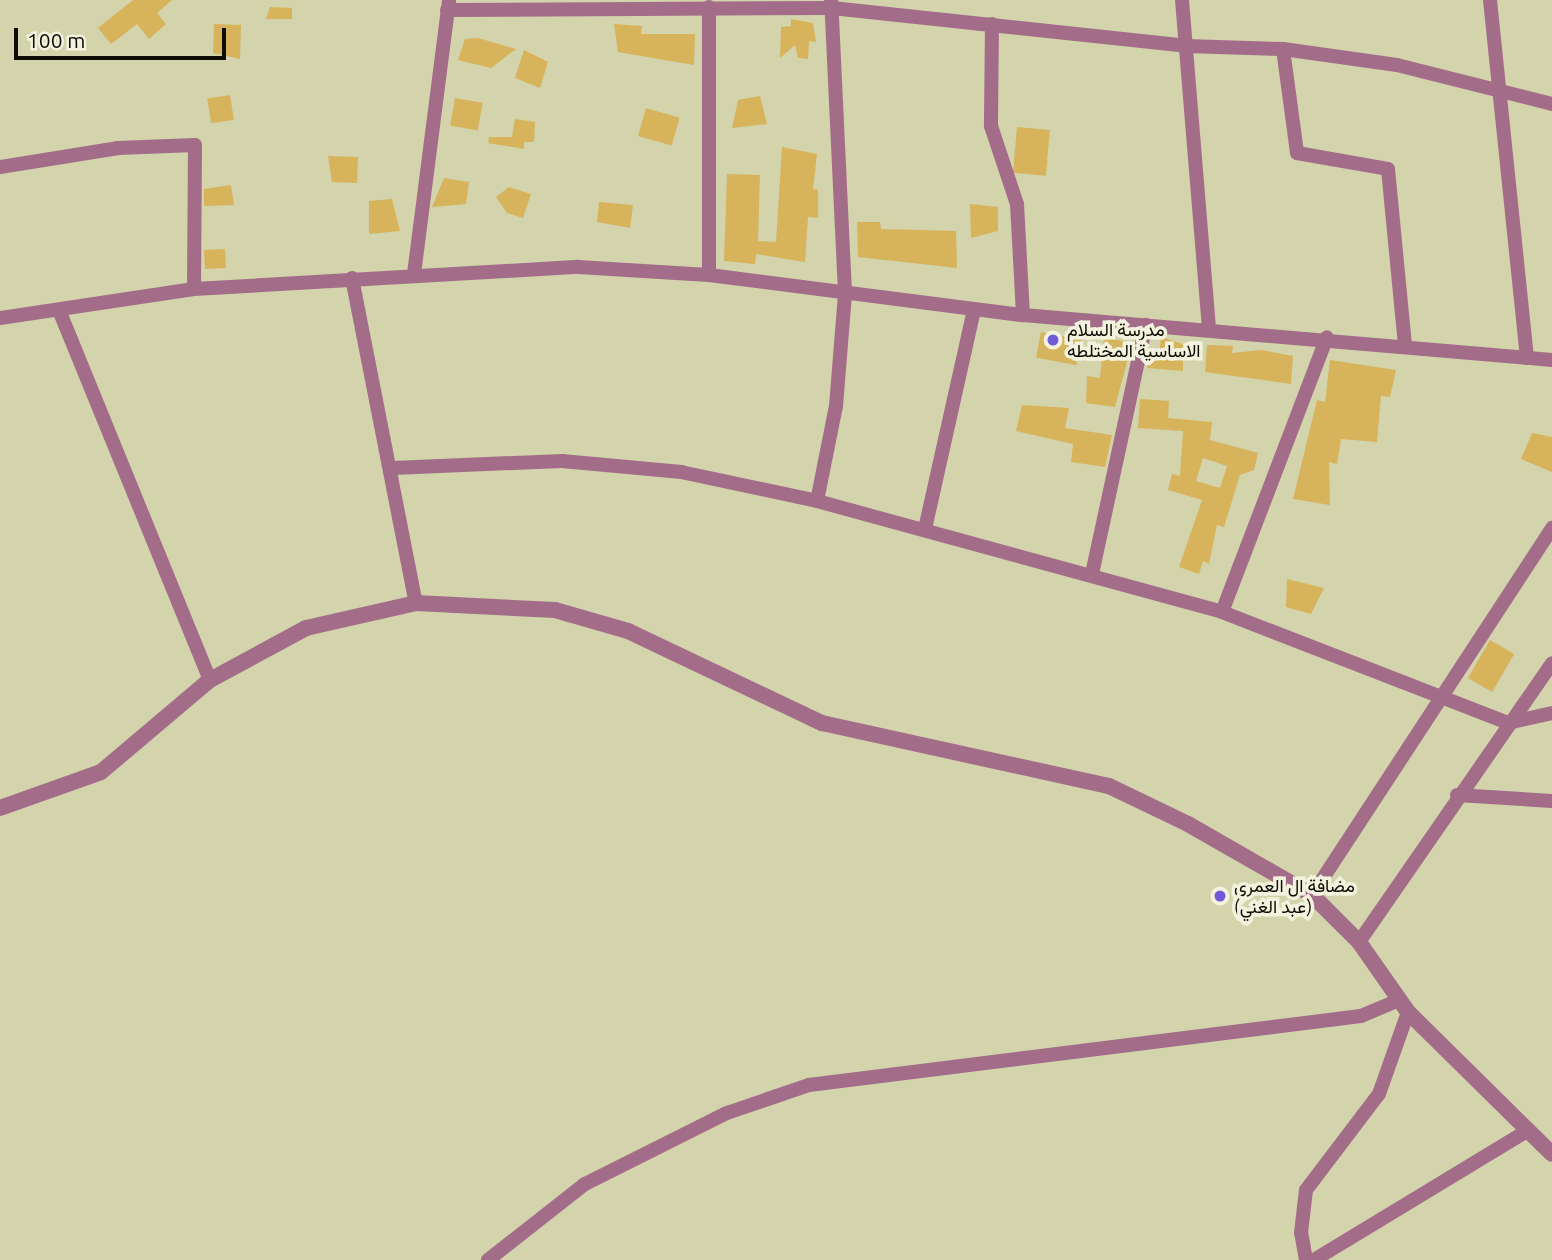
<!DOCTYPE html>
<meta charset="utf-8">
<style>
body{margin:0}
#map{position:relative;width:1552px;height:1260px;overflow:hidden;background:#d3d3ac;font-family:Ubuntu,Vazirmatn,sans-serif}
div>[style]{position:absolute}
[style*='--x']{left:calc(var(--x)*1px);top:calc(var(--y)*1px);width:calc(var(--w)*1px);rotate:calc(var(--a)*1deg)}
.building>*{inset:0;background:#d7b35b;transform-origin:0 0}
.minor>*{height:14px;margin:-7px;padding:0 7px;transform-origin:7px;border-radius:7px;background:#a36d8a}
.tertiary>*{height:16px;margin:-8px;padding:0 8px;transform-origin:8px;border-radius:8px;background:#a36d8a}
.dots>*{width:19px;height:19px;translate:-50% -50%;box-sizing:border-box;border:4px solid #f2f2de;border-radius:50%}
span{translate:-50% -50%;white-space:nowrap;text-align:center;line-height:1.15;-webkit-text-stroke:7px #f2f2de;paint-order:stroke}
.poi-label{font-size:18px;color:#0d0c02}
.left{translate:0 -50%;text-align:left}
.scale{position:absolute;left:14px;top:28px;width:212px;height:32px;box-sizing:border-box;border:4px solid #0d0c02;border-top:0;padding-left:9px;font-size:21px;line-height:24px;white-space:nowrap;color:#0d0c02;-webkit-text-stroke:5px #f2f2de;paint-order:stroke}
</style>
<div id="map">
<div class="building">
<i style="clip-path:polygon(133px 0,172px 0,157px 13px,166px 24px,149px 39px,137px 24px,111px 44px,98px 28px)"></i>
<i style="clip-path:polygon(270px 7px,292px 8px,292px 19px,266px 19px)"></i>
<i style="clip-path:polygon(791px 19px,813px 23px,816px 42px,809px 41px,808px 59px,798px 58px,795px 45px,780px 58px,781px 27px,791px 26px)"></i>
<i style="clip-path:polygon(214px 24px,241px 25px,240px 59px,213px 53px)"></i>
<i style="clip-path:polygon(614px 24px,642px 26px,641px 34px,695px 34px,694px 65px,618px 52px)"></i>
<i style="clip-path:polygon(478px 38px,516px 49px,491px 68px,458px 60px,465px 39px)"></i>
<i style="clip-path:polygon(524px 50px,548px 62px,540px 88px,515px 78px)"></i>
<i style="left:230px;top:95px;width:25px;height:23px;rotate:81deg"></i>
<i style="clip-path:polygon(760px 96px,767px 124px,732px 128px,738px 100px)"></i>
<i style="left:455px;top:98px;width:28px;height:28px;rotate:10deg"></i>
<i style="left:646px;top:108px;width:35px;height:29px;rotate:16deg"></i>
<i style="clip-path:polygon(515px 119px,535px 122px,534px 142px,524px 142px,524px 149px,488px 143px,489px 137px,512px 137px)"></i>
<i style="left:1017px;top:127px;width:33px;height:46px;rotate:5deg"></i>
<i style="clip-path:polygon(782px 147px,817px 154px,813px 189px,818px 190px,818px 218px,808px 217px,805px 262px,756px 254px,755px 264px,724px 261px,727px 174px,760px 175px,758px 241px,776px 242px)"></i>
<i style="clip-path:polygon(328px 156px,358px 157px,357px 183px,332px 182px)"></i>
<i style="clip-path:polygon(444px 178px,469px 182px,466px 204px,432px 207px)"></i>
<i style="clip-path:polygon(231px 185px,234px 205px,204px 206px,204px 189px)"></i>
<i style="clip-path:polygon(509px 187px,531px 194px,523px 218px,507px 213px,496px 197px)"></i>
<i style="clip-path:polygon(392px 199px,400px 231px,369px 234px,369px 201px)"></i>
<i style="clip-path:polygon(599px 202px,633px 205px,630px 228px,597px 222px)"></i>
<i style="clip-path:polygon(970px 204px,998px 207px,998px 231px,971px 238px)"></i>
<i style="clip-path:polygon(857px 222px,880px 222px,881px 229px,956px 231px,957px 268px,858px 257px)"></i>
<i style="left:225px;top:249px;width:19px;height:21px;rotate:87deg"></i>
<i style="left:1041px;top:332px;width:41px;height:26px;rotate:11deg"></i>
<i style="clip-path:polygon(1104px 337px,1132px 343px,1115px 407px,1086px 403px,1087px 376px,1100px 378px)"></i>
<i style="clip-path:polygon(1161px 337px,1183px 344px,1183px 371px,1147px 368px,1149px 355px,1159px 356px)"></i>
<i style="clip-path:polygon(1207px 345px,1233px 346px,1232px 353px,1261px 350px,1293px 356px,1291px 384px,1205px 372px)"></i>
<i style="clip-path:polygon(1330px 360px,1396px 370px,1390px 397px,1381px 396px,1377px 442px,1341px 439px,1337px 464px,1329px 462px,1330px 505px,1293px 499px,1317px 400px,1325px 402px)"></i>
<i style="clip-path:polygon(evenodd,1140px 399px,1169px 401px,1168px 418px,1212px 422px,1210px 440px,1258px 453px,1254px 470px,1240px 475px,1224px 527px,1217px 525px,1209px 564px,1203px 561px,1199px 574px,1179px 567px,1202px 500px,1168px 490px,1172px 474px,1180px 476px,1183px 431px,1138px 428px,1140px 399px,1203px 458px,1227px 466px,1220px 488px,1196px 481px,1203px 458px)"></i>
<i style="clip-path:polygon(1022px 405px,1069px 408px,1065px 428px,1112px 435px,1105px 467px,1071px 462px,1073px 444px,1016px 431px)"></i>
<i style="clip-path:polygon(1532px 433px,1552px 437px,1552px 472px,1521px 459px)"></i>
<i style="clip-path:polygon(1287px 579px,1324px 588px,1311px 614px,1286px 607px)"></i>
<i style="left:1490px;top:640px;width:28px;height:44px;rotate:30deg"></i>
</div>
<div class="minor">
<i style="--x:1182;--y:0;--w:328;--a:85.3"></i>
<i style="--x:1490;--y:0;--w:360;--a:84.1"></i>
<i style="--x:447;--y:10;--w:385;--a:-0.3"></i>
<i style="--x:832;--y:8;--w:356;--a:6.1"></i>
<i style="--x:1186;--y:46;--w:97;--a:1.8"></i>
<i style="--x:1283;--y:49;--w:115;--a:8"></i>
<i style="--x:1397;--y:65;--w:160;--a:14.1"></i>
<i style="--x:992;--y:24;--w:102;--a:90.6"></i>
<i style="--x:991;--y:126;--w:82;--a:71.6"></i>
<i style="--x:1017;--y:204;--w:111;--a:86.9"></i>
<i style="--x:1283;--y:49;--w:105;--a:82.3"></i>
<i style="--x:1297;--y:153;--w:92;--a:10"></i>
<i style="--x:1388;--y:169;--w:176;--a:84.5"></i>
<i style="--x:0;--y:167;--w:120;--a:-9.1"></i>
<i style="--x:118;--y:148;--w:77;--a:-2.2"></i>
<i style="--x:195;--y:145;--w:144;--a:90.4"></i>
<i style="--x:414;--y:274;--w:276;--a:-82.7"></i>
<i style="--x:709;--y:275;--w:268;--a:-90"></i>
<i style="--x:352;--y:278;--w:331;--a:78.9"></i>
<i style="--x:59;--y:310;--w:400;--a:67.8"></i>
<i style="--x:0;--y:318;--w:196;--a:-8.5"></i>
<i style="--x:194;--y:289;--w:385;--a:-3.3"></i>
<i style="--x:578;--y:267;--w:131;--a:3.5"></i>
<i style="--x:709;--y:275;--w:317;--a:7.3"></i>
<i style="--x:1023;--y:315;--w:531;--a:4.86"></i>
<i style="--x:393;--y:468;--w:169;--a:-2.4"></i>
<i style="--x:562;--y:461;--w:120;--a:5.3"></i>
<i style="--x:681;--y:472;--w:139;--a:12"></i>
<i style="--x:817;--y:501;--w:420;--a:15.3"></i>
<i style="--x:1222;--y:612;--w:307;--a:21.2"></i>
<i style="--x:1508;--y:723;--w:45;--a:-12.8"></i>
<i style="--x:817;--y:501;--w:97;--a:-78.7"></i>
<i style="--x:836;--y:406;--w:113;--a:-85.4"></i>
<i style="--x:845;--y:293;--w:292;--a:-92.7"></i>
<i style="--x:925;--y:529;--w:224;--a:-77.4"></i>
<i style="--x:1092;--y:574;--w:255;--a:-77.8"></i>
<i style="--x:1222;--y:612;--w:294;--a:-69.1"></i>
<i style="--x:1457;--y:795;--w:95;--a:3.6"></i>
<i style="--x:1312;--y:895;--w:439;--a:-56.8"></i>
<i style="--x:1359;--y:942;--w:339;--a:-55.3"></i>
<i style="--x:488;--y:1260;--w:123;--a:-38.1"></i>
<i style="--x:585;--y:1184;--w:159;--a:-26.6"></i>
<i style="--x:727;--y:1113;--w:87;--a:-18.9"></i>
<i style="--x:809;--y:1085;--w:556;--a:-7.13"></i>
<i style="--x:1361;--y:1016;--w:41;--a:-22.8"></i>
<i style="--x:1306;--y:1260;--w:27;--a:-100"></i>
<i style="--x:1301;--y:1233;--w:43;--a:-83.4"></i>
<i style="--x:1306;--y:1190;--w:121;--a:-52.8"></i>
<i style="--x:1379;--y:1094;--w:87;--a:-70.5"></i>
<i style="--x:1314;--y:1260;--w:245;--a:-31.2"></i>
</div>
<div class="tertiary">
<i style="--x:0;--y:808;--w:107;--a:-19.6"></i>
<i style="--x:101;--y:772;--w:143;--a:-40.2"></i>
<i style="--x:210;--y:680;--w:109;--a:-28.4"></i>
<i style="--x:306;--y:628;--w:113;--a:-12.8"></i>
<i style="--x:416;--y:603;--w:139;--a:2.9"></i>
<i style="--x:555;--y:610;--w:76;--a:16"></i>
<i style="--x:628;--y:631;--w:215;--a:25.4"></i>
<i style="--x:822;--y:723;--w:294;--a:12.4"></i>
<i style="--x:1109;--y:786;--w:88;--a:25.7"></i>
<i style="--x:1188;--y:824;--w:143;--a:29.8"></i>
<i style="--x:1312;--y:895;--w:66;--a:45"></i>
<i style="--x:1359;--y:942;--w:85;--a:55"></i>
<i style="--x:1408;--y:1012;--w:202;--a:44.6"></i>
</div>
<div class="dots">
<i style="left:1053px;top:340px;background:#705bd6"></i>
<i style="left:1220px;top:896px;background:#705bd6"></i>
</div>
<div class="poi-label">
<span class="left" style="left:1067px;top:340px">مدرسة السلام<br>الاساسية المختلطه</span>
<span class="left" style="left:1234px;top:896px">مضافة ال العمري<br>(عبد الغني)</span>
</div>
<div class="scale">100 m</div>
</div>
